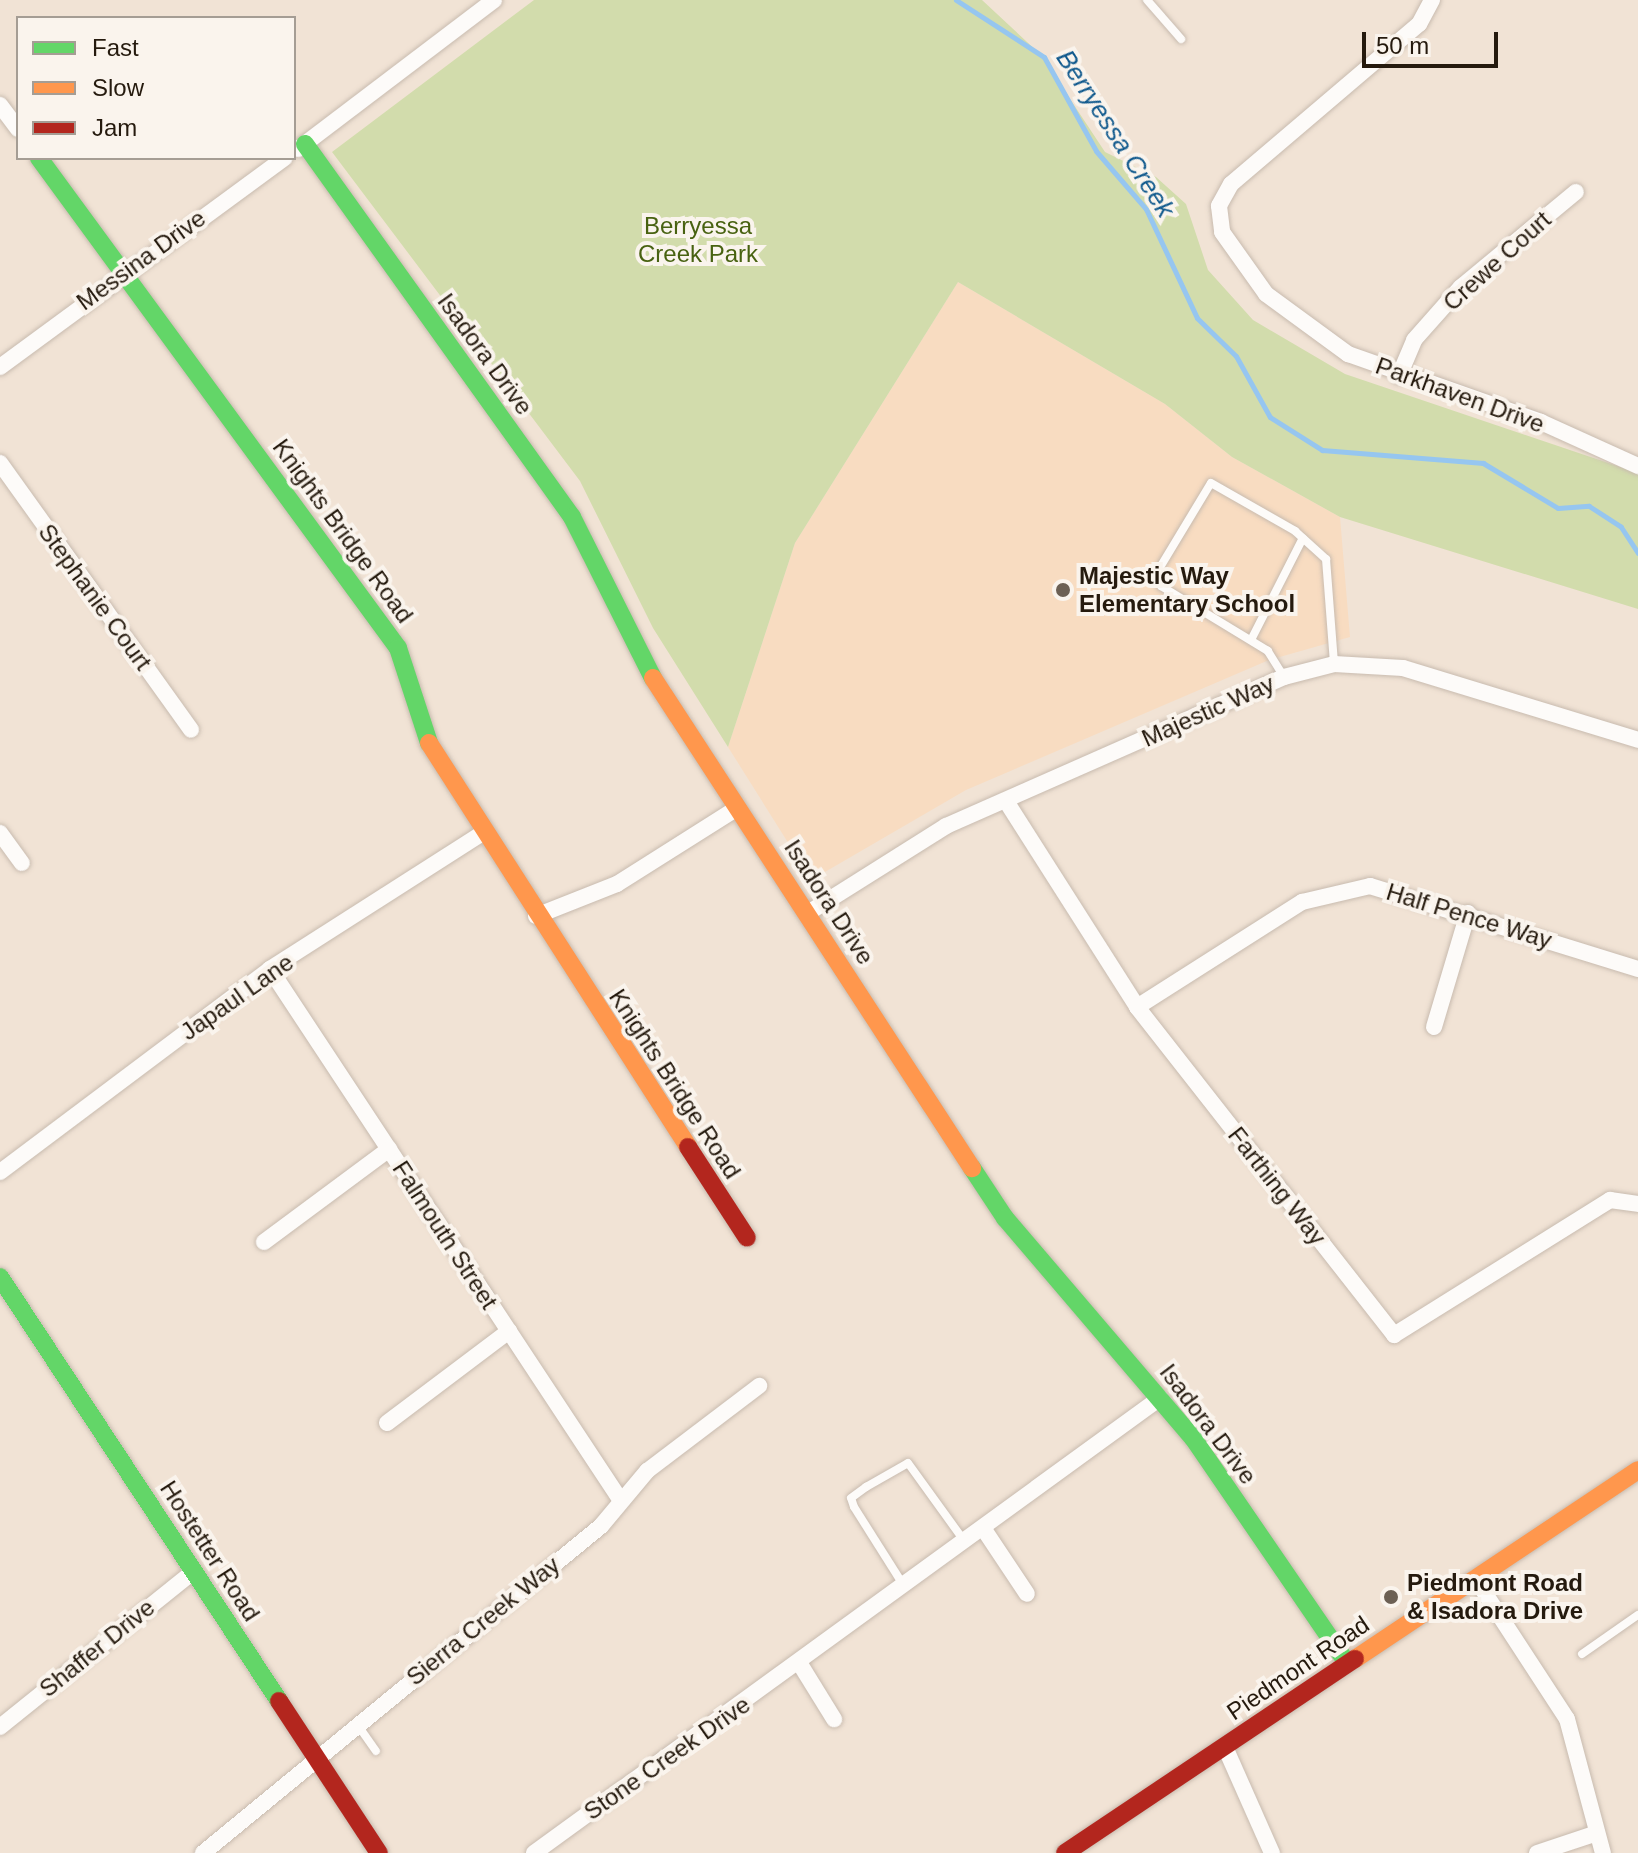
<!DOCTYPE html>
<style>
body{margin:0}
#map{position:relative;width:1638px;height:1853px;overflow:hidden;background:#f1e3d5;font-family:Helvetica,sans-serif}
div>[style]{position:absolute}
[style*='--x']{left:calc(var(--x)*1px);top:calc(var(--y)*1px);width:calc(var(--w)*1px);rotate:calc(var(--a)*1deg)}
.built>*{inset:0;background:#f8dcc1}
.green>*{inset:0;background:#d2dcac}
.stream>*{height:5px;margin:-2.5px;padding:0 2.5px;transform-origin:2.5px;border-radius:2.5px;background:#96c6f0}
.roads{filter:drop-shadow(0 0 2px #c8bbaf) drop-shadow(0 0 2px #c8bbaf)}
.lane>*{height:8px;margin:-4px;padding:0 4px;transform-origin:4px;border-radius:4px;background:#fdfbf9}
.street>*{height:16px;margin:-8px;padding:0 8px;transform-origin:8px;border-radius:8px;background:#fdfbf9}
.fast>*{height:18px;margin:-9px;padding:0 9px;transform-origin:9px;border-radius:9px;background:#63d668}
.slow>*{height:18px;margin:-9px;padding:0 9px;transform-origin:9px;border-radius:9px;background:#ff974d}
.jam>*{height:18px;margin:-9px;padding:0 9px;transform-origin:9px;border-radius:9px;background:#b3261e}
.dots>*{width:22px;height:22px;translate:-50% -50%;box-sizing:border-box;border:4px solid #faf4ed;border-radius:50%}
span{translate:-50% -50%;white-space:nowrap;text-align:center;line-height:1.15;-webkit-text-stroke:8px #faf4ed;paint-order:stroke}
.park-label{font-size:24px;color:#486211}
.street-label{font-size:24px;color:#251a0e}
.poi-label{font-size:24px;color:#251a0e;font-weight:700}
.left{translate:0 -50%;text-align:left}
.water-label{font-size:26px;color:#10598d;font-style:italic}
.legend{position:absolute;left:16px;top:16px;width:280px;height:144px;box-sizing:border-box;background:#faf4ed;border:2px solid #a59d94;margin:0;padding:10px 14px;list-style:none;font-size:24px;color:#251a0e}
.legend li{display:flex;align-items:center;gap:16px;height:40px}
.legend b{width:40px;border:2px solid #a59d94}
.scale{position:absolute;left:1362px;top:32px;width:136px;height:36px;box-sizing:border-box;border:4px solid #251a0e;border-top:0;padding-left:10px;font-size:24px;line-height:28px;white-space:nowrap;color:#251a0e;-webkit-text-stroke:6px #faf4ed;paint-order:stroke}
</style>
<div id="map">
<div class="built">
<i style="clip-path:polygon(958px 282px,1165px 404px,1232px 457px,1340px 517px,1350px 637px,1269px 660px,966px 790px,818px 876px,804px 868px,728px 747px,795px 543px)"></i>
</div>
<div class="green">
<i style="clip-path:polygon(534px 0,982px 0,1041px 55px,1105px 152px,1156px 177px,1186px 204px,1208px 270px,1253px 320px,1345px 374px,1638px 473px,1638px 609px,1340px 517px,1232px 457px,1165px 404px,958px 282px,795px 543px,728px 747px,653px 628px,580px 481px,332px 152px)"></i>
</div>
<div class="stream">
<i style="--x:956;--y:0;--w:105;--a:32.9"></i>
<i style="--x:1044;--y:57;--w:107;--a:61"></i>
<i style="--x:1096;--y:151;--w:77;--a:49.2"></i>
<i style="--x:1146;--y:209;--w:120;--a:64.9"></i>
<i style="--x:1197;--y:318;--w:54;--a:44.3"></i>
<i style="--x:1236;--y:356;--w:70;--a:60.9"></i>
<i style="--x:1270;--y:417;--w:62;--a:32.4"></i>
<i style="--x:1322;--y:450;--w:162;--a:4.6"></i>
<i style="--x:1483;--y:463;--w:87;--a:31"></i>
<i style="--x:1558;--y:508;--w:31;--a:-4"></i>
<i style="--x:1589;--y:506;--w:38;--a:33"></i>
<i style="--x:1621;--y:527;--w:31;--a:57"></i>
</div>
<div class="roads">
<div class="lane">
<i style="--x:1147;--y:0;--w:52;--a:48.9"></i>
<i style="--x:1251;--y:640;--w:114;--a:-63"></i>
<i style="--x:1284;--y:677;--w:31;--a:-122"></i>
<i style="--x:1268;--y:651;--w:125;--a:-148.7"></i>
<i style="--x:1161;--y:586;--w:13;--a:-113"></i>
<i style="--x:1156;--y:574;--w:106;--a:-58.9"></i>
<i style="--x:1211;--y:483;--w:97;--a:29.7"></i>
<i style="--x:1295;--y:531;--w:42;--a:42.1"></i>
<i style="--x:1326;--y:559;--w:105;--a:85.6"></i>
<i style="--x:904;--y:1586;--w:93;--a:-122.3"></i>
<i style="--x:854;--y:1507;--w:9;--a:-108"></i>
<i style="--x:851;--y:1498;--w:19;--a:-36"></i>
<i style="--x:866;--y:1487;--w:48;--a:-29.7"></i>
<i style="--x:908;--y:1463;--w:97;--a:54.2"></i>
<i style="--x:1582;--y:1654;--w:68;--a:-34.9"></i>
<i style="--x:357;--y:1724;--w:33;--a:55"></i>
</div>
<div class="street">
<i style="--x:1432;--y:0;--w:27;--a:118"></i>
<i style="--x:1419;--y:24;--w:247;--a:139.6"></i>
<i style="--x:1231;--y:184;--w:25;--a:119"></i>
<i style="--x:1219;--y:206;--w:26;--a:83"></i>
<i style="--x:1222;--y:232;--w:76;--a:54.6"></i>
<i style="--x:1266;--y:294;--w:102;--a:36.2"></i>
<i style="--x:1348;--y:354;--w:205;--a:19.4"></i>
<i style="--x:1541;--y:422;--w:107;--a:24.4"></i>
<i style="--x:0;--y:105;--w:30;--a:53"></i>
<i style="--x:298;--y:149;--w:246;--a:-37.2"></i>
<i style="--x:0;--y:367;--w:353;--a:-36.3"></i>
<i style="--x:1399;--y:376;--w:39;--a:-67"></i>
<i style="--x:1414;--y:340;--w:71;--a:-48.4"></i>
<i style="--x:1461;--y:287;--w:149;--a:-39.6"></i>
<i style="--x:0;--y:463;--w:328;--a:54.4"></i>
<i style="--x:1006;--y:801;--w:244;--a:57.5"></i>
<i style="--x:1137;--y:1007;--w:417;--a:51.9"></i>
<i style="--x:1394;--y:1335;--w:255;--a:-32"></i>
<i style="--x:1610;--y:1200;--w:28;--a:8"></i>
<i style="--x:0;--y:833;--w:37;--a:54"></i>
<i style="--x:808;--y:913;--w:163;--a:-32.2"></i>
<i style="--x:946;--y:826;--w:369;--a:-23.8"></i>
<i style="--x:1284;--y:677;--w:52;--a:-14.6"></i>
<i style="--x:1334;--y:664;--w:69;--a:3.3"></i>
<i style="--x:1403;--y:668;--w:246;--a:17"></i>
<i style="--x:536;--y:916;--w:87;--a:-21.6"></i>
<i style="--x:617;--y:884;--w:142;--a:-32.3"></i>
<i style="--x:270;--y:969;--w:637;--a:56.58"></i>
<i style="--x:1137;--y:1007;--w:196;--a:-32.5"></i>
<i style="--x:1302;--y:902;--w:70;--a:-13.2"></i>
<i style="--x:1370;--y:886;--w:281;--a:17.2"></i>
<i style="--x:1434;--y:1027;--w:119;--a:-73.4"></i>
<i style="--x:0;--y:1172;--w:338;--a:-36.9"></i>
<i style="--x:270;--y:969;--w:253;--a:-32.6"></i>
<i style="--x:264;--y:1242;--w:156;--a:-36.6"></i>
<i style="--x:387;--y:1423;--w:153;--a:-37"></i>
<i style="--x:983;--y:1528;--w:79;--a:56.3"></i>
<i style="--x:1475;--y:1578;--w:168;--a:56.9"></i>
<i style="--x:1567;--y:1719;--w:139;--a:75"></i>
<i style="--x:800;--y:1664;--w:65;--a:58.3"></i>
<i style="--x:0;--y:1727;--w:249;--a:-38.8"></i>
<i style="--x:1225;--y:1747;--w:116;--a:66.1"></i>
<i style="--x:203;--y:1853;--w:515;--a:-39.41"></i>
<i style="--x:601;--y:1526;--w:72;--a:-50.1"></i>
<i style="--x:647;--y:1471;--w:141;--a:-37.2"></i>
<i style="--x:534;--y:1853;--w:774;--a:-36.01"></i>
<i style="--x:1537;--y:1853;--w:63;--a:-18.4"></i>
</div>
<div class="fast">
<i style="--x:305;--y:144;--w:459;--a:54.4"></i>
<i style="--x:572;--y:517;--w:180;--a:63.3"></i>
<i style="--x:39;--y:158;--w:607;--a:53.77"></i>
<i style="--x:398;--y:648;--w:100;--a:71.9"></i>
<i style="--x:972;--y:1168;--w:60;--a:56.6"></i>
<i style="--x:1005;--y:1218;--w:289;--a:49.5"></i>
<i style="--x:1193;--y:1438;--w:273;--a:55.6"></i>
<i style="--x:0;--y:1277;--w:508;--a:56.65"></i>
</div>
<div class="slow">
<i style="--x:653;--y:678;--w:585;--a:56.94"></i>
<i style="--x:429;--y:743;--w:480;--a:57.3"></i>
<i style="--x:1355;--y:1659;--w:340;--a:-33.7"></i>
</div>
<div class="jam">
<i style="--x:688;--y:1147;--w:108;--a:57"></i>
<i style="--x:279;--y:1701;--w:182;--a:56.7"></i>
<i style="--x:1065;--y:1853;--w:349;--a:-33.8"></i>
</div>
</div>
<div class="dots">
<i style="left:1063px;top:590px;background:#6c6054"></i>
<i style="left:1391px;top:1597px;background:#6c6054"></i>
</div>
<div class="park-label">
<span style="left:698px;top:240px">Berryessa<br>Creek Park</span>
</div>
<div class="street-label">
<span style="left:141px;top:260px;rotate:-36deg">Messina Drive</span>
<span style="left:1497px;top:261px;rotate:-42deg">Crewe Court</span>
<span style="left:485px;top:354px;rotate:54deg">Isadora Drive</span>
<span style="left:1460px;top:395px;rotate:20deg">Parkhaven Drive</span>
<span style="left:343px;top:531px;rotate:54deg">Knights Bridge Road</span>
<span style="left:95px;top:597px;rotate:54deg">Stephanie Court</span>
<span style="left:1208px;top:711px;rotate:-24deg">Majestic Way</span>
<span style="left:829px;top:902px;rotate:57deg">Isadora Drive</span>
<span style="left:1469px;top:916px;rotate:17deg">Half Pence Way</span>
<span style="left:237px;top:997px;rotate:-35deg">Japaul Lane</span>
<span style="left:675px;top:1084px;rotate:57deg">Knights Bridge Road</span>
<span style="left:1277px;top:1186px;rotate:52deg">Farthing Way</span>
<span style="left:445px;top:1235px;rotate:57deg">Falmouth Street</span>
<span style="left:1208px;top:1424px;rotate:53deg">Isadora Drive</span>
<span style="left:210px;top:1551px;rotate:57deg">Hostetter Road</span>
<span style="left:483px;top:1621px;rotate:-39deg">Sierra Creek Way</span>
<span style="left:97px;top:1648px;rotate:-39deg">Shaffer Drive</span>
<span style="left:1298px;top:1668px;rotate:-34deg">Piedmont Road</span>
<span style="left:667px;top:1758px;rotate:-35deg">Stone Creek Drive</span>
</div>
<div class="poi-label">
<span class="left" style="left:1079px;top:590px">Majestic Way<br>Elementary School</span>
<span class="left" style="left:1407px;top:1597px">Piedmont Road<br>&amp; Isadora Drive</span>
</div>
<div class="water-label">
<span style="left:1115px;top:134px;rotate:57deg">Berryessa Creek</span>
</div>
<ul class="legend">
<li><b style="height:10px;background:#63d668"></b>Fast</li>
<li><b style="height:10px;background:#ff974d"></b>Slow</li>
<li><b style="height:10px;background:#b3261e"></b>Jam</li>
</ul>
<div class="scale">50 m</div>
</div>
